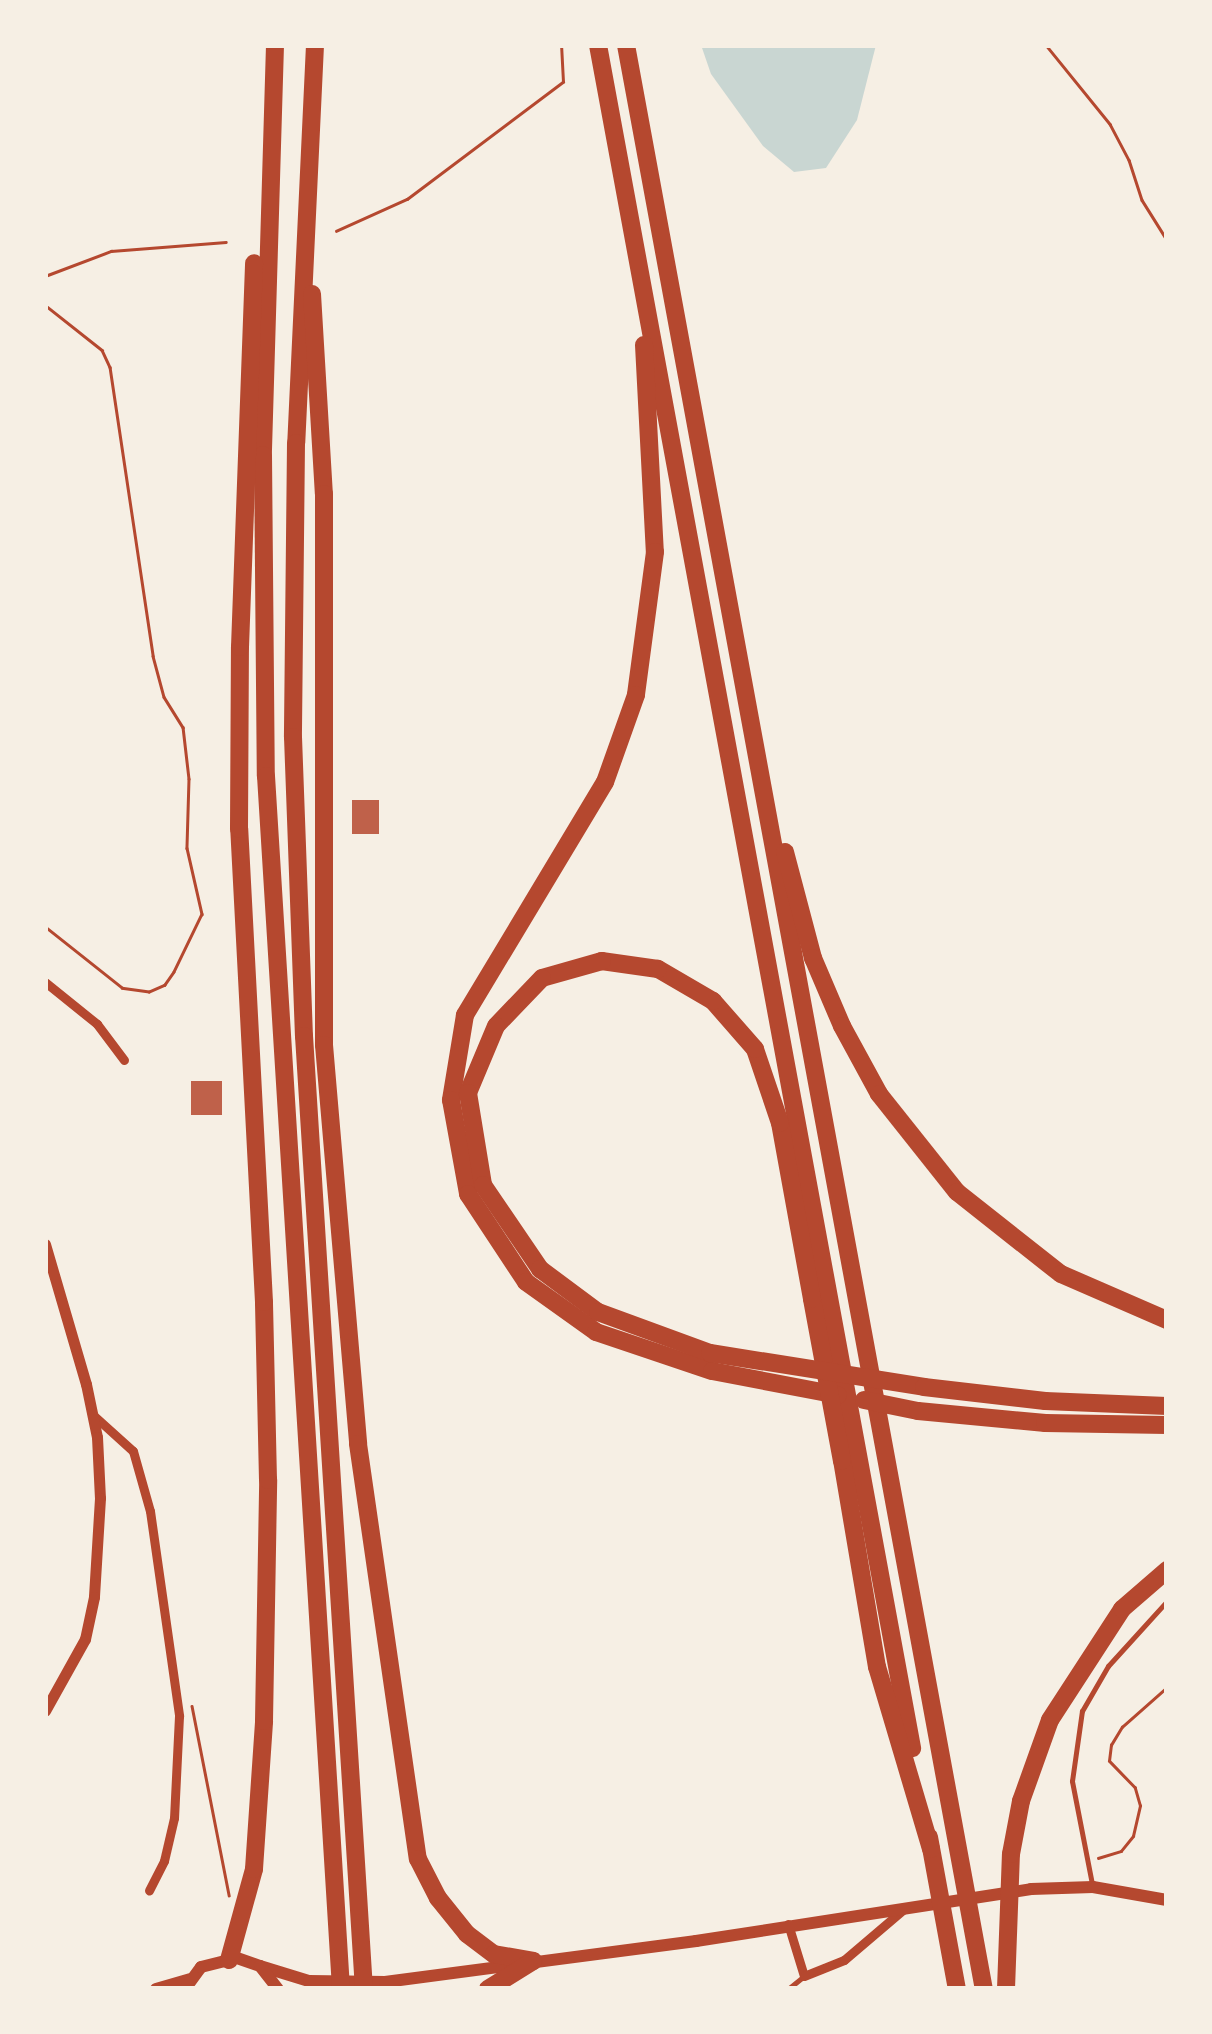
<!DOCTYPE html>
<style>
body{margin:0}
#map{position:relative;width:1212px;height:2034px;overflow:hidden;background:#f6efe4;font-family:Overpass,sans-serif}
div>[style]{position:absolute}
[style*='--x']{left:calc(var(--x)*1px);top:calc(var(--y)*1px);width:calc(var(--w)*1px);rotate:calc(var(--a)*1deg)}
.water>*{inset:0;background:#c9d6d2}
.building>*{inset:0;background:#bf614a;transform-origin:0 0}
.path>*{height:2.5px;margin:-1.25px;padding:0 1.25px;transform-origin:1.25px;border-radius:1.25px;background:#b5482f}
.service>*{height:5px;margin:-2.5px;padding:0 2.5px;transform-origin:2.5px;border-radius:2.5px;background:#b5482f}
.minor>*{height:9px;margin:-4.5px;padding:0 4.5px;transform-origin:4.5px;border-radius:4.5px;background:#b5482f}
.tertiary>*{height:11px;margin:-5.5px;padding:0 5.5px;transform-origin:5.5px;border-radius:5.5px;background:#b5482f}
.secondary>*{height:12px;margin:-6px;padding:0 6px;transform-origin:6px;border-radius:6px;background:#b5482f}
.motorway>*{height:18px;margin:-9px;padding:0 9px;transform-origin:9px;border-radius:9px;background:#b5482f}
span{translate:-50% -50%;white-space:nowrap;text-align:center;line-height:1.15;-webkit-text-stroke:10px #f6efe4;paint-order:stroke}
.frame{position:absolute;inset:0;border:48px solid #f6efe4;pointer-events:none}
</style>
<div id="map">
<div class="water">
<i style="clip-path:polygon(701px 45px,876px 45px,857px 120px,826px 168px,794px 172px,763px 146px,711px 74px)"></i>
</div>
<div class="building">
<i style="left:352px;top:800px;width:27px;height:34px"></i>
<i style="left:222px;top:1081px;width:34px;height:31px;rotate:90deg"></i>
</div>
<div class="path">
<i style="--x:1046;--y:45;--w:102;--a:51"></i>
<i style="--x:1110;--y:124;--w:41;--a:62.2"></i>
<i style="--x:1129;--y:160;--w:42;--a:72"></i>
<i style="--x:1142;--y:200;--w:47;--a:58"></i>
<i style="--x:336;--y:231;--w:78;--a:-24.3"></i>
<i style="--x:407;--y:199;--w:195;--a:-36.9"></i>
<i style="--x:563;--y:82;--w:37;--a:-93"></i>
<i style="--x:45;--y:276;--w:71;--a:-20.7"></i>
<i style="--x:111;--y:251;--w:115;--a:-4.5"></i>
<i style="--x:45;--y:305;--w:73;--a:38.3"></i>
<i style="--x:102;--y:350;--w:19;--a:65"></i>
<i style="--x:110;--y:367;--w:292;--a:81.5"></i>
<i style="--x:153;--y:656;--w:42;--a:75"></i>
<i style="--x:164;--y:697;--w:36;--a:58"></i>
<i style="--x:183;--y:727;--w:52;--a:83.4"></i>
<i style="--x:189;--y:779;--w:69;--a:91.7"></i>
<i style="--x:187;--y:848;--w:68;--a:77.2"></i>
<i style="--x:202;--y:914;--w:64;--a:115.8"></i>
<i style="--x:174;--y:972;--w:16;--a:125"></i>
<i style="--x:165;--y:985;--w:17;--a:156"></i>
<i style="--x:149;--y:992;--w:27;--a:-172"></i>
<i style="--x:122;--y:988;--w:98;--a:-141.6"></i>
<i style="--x:45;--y:530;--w:22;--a:90"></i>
<i style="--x:192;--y:1706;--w:193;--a:78.9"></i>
<i style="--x:1098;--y:1858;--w:24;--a:-17"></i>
<i style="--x:1121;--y:1851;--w:19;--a:-51"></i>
<i style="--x:1133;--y:1836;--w:31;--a:-77"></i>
<i style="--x:1140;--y:1806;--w:19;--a:-106"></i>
<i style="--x:1135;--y:1788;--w:37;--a:-134"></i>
<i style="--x:1109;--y:1761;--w:16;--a:-83"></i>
<i style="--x:1111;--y:1745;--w:21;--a:-59"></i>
<i style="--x:1122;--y:1727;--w:60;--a:-41.6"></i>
</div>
<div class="service">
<i style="--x:1092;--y:1884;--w:105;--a:-101"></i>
<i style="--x:1072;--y:1781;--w:71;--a:-81.9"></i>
<i style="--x:1082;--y:1711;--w:52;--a:-60"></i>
<i style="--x:1108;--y:1666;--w:88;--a:-47.8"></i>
<i style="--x:788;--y:1989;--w:21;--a:-39"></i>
</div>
<div class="minor">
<i style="--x:45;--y:982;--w:67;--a:38.9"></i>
<i style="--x:97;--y:1024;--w:45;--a:53.1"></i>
<i style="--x:92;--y:1414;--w:55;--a:42.1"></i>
<i style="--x:133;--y:1451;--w:62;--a:74.2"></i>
<i style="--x:150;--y:1511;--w:207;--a:81.9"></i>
<i style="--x:179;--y:1716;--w:102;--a:92.8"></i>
<i style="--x:174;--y:1818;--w:44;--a:103.1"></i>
<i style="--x:164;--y:1861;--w:33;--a:117"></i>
<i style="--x:788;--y:1924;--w:54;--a:72.9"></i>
<i style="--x:804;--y:1976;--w:43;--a:-21.8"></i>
<i style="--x:844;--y:1960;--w:79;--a:-40.4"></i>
</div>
<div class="tertiary">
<i style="--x:45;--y:1244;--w:146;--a:73.7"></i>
<i style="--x:86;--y:1384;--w:54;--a:78.3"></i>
<i style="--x:97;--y:1437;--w:61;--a:87.2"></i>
<i style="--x:100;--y:1498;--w:99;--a:93.5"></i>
<i style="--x:94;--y:1597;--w:43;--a:102.1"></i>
<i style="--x:85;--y:1639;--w:82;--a:119.1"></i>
</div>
<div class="secondary">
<i style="--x:260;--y:1966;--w:51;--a:17"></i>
<i style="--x:309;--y:1981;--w:76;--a:0.8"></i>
<i style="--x:385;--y:1982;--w:314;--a:-7.5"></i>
<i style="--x:696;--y:1941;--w:339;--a:-8.8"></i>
<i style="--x:1031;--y:1889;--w:62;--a:-1.8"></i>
<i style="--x:1093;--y:1887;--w:75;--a:10"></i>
<i style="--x:156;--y:1989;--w:35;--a:-16"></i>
<i style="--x:185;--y:1989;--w:27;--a:-54"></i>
<i style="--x:201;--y:1967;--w:37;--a:-14"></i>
<i style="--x:237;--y:1958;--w:24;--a:19"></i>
<i style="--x:260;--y:1966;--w:29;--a:52"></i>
</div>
<div class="motorway">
<i style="--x:275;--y:45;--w:410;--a:91.7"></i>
<i style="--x:263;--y:455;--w:321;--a:89.5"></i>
<i style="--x:266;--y:776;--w:1215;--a:86.46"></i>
<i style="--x:315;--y:45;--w:398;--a:92.7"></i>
<i style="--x:296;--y:443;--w:294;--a:90.6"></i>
<i style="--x:293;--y:737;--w:299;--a:87.9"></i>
<i style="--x:304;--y:1036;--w:955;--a:86.4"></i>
<i style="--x:598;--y:45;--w:1732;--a:79.55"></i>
<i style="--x:626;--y:45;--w:1977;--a:79.57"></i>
<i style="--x:312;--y:294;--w:200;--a:86.6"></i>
<i style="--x:324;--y:494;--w:551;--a:90"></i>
<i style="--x:324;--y:1045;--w:400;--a:85.1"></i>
<i style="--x:358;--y:1444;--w:419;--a:81.8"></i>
<i style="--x:418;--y:1859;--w:44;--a:62.9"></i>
<i style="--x:438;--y:1898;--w:46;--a:51.1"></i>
<i style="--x:467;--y:1934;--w:34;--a:37"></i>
<i style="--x:494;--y:1954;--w:40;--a:10"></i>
<i style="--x:644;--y:345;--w:207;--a:87"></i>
<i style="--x:655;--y:552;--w:144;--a:97.6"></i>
<i style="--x:636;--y:695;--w:92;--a:109.6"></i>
<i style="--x:605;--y:782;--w:272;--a:121"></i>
<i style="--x:465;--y:1015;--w:86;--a:99.4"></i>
<i style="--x:451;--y:1100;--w:96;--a:79.7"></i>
<i style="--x:468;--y:1194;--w:105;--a:56.6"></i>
<i style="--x:526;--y:1282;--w:86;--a:35.5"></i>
<i style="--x:596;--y:1332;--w:122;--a:18.6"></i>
<i style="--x:712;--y:1371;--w:128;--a:10.8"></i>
<i style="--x:785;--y:852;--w:110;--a:75.2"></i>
<i style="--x:813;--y:958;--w:74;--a:66.9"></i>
<i style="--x:842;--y:1026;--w:77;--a:61.4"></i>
<i style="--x:879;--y:1094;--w:125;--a:51.5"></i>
<i style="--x:957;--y:1192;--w:132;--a:38.3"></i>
<i style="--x:1061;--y:1274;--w:116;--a:23.5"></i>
<i style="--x:864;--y:1400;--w:55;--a:11.5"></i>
<i style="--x:918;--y:1411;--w:128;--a:5.4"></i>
<i style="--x:1045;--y:1423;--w:122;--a:0.9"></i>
<i style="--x:929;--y:1837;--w:155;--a:79.6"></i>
<i style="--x:931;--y:1849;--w:190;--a:-106.5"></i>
<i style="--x:877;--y:1667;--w:209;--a:-99.6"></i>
<i style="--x:842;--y:1461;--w:165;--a:-100.5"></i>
<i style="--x:812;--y:1299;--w:179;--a:-100.3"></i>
<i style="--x:780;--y:1123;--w:78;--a:-108.7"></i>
<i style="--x:755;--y:1049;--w:64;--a:-131.2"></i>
<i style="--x:713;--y:1001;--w:64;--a:-149.8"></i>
<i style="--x:658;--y:969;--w:57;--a:-171.9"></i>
<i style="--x:602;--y:961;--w:62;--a:164.2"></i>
<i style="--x:542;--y:978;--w:66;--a:133.8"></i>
<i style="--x:496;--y:1026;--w:73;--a:112.7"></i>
<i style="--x:468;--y:1093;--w:93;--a:80.7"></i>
<i style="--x:483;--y:1185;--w:102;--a:55.8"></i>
<i style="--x:540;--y:1269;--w:72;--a:36.6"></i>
<i style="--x:598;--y:1312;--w:119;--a:20.1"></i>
<i style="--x:710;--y:1353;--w:217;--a:9"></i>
<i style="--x:924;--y:1387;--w:122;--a:6.6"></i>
<i style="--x:1045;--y:1401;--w:122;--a:2.3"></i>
<i style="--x:229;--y:1960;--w:94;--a:-74.6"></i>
<i style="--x:254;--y:1869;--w:148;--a:-86.1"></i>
<i style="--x:264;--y:1721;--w:241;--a:-89"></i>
<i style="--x:268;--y:1480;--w:178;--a:-91.3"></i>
<i style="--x:264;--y:1302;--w:474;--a:-93"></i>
<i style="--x:239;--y:829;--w:182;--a:-89.7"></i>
<i style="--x:240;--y:647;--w:384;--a:-87.9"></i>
<i style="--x:488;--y:1989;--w:53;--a:-31.9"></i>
<i style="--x:1006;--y:1989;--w:135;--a:-87.9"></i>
<i style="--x:1011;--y:1854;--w:54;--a:-79.3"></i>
<i style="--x:1021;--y:1801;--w:86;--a:-70.3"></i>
<i style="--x:1050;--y:1720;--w:132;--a:-57"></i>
<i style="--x:1122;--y:1609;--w:60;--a:-40.9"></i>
</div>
<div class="frame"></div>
</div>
